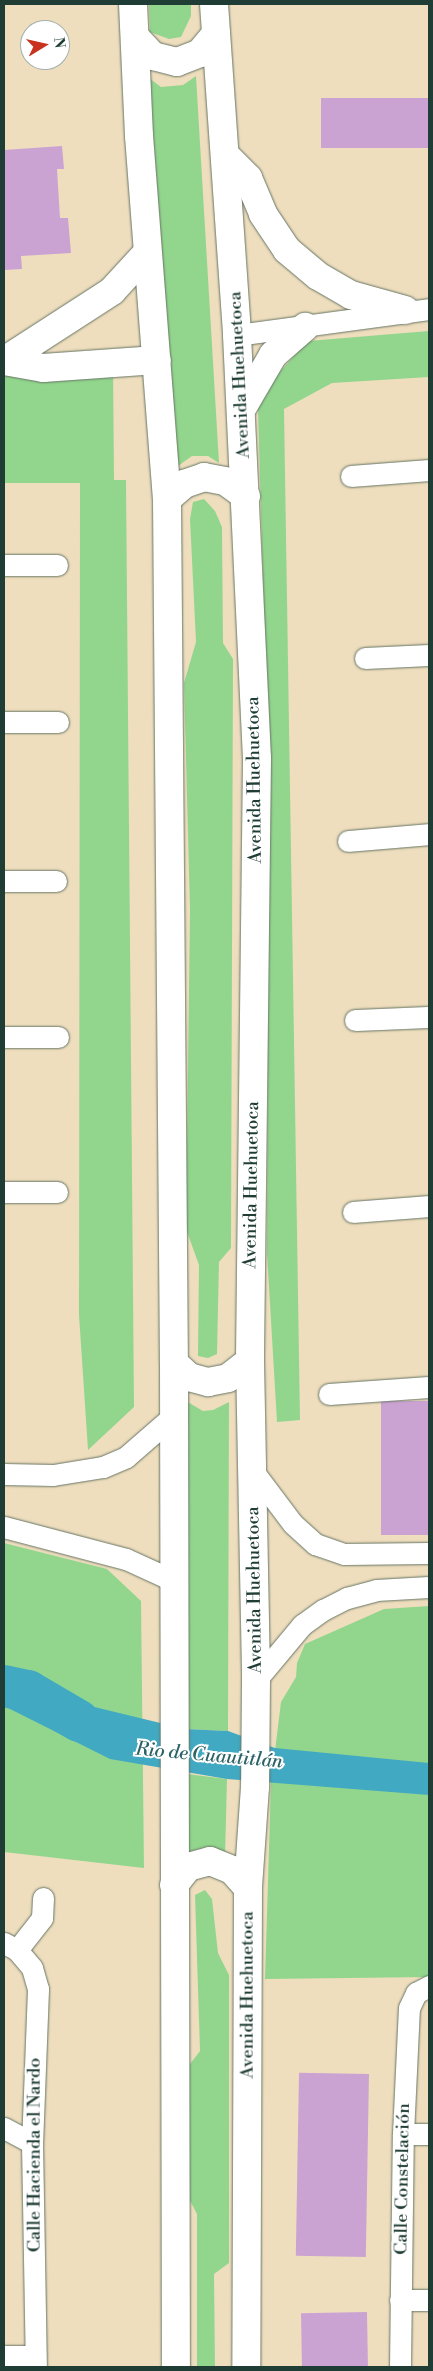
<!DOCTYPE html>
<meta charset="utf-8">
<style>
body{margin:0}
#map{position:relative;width:433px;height:2371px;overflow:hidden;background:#eedebe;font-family:"Libre Bodoni",serif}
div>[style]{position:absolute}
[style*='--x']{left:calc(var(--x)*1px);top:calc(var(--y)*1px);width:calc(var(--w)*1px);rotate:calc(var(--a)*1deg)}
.green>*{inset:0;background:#92d68e}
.water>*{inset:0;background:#42a9c2}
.river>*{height:42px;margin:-21px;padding:0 21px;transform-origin:21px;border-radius:21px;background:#42a9c2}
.building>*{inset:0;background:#cba3d2;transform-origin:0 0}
.roads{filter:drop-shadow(0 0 1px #677564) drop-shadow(0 0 1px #677564)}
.street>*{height:21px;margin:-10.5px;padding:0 10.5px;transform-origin:10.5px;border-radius:10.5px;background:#fff}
.secondary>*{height:28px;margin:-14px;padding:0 14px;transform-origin:14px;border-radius:14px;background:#fff}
span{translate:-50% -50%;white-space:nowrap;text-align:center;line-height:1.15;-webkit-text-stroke:4px #fff;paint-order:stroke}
.street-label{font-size:18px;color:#1f3d34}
.water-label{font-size:19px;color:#2b6366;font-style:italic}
.frame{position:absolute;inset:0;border:5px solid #1f3d34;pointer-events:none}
.north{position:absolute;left:20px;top:20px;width:50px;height:50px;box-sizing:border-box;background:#fff;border:1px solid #a5b1ae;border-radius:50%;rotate:81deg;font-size:14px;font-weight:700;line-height:20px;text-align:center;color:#1f3d34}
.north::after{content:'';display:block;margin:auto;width:18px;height:22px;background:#c8321e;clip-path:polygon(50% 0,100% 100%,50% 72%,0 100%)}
</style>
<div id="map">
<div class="green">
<i style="clip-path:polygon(149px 4px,191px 4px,191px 16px,181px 37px,169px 39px,150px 32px)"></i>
<i style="clip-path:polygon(196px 76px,219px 463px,208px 456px,192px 456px,178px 466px,149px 78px,161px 87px,183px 85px)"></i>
<i style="clip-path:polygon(429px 331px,429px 377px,332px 383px,284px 409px,300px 1420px,277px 1422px,267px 1253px,269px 783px,258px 409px,273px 379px,308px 341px)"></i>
<i style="clip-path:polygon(113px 365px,114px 480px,126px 480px,134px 1407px,88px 1450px,79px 1315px,80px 483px,4px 483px,4px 376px)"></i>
<i style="clip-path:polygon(204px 499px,215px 511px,222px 527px,223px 643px,233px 659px,231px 1248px,219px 1262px,217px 1354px,208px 1358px,198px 1356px,199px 1265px,186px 1229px,190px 910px,184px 683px,196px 642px,190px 519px,193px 502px)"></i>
<i style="clip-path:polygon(186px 1401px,203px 1411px,213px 1410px,229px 1402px,228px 1731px,185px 1729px)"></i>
<i style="clip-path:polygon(4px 1543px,107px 1569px,141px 1601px,144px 1868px,4px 1852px)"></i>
<i style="clip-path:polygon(429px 1606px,429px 1977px,265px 1979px,271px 1783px,281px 1702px,296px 1677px,297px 1663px,305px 1644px,384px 1609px)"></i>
<i style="clip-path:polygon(187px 1774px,227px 1779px,225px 1857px,206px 1847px,185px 1853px)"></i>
<i style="clip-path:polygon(205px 1890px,212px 1899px,218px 1953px,229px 1975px,229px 2263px,214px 2274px,215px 2367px,197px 2367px,197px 2214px,185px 2191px,187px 2068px,200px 2051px,195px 1895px)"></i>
</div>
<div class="water">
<i style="clip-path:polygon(4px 1685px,185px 1729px,228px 1731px,275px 1748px,429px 1763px,429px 1795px,227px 1779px,110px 1759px,4px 1706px)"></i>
</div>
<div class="river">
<i style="--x:4;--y:1686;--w:25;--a:12"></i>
<i style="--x:28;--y:1691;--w:59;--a:30.5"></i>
</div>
<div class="building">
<i style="left:429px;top:98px;width:50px;height:108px;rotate:90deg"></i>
<i style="clip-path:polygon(62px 146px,64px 169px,57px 169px,60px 218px,68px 218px,71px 253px,21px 256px,22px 269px,4px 270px,4px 150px)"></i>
<i style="left:429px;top:1401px;width:134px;height:48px;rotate:90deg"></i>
<i style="left:369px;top:2074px;width:183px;height:70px;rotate:91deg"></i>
<i style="left:367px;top:2312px;width:55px;height:66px;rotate:89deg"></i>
</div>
<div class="roads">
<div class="street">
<i style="--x:237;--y:335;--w:194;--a:-7.7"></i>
<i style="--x:351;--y:476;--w:78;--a:-4.4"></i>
<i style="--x:4;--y:565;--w:53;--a:0"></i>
<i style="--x:365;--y:658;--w:64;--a:-2.7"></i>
<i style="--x:4;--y:722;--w:54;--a:0"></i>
<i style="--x:348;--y:841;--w:81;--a:-4.9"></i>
<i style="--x:4;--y:881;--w:52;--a:0"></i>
<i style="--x:355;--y:1020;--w:74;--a:-2.3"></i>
<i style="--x:4;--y:1037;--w:54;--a:0"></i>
<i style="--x:4;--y:1192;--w:53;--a:0"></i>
<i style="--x:353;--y:1212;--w:76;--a:-4.5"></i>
<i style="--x:329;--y:1394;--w:100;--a:-4"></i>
<i style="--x:253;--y:1471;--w:66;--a:53"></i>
<i style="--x:293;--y:1524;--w:30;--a:42"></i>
<i style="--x:315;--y:1544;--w:31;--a:19"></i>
<i style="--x:344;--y:1554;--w:85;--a:-0.7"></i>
<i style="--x:4;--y:1474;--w:49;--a:1.2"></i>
<i style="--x:53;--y:1475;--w:51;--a:-9.1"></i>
<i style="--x:103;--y:1467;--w:25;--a:-23"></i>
<i style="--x:126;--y:1457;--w:61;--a:-41"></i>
<i style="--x:4;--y:1527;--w:126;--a:14.7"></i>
<i style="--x:126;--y:1559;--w:51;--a:24.5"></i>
<i style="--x:256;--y:1680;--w:72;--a:-50.1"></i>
<i style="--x:302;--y:1625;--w:26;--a:-36"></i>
<i style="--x:323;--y:1610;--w:27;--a:-27"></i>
<i style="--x:347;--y:1598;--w:30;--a:-15"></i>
<i style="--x:376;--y:1590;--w:53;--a:-3.2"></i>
<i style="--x:4;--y:1943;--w:15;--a:28"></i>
<i style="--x:17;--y:1950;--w:23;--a:50"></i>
<i style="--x:32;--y:1968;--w:22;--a:74"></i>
<i style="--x:38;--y:1989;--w:154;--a:92.2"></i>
<i style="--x:32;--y:2143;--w:224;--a:89"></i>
<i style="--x:17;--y:1950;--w:41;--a:-52"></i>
<i style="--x:42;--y:1918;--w:20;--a:-87"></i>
<i style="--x:4;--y:2128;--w:32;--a:28"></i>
<i style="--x:403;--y:2134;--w:26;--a:0"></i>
<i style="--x:400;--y:2300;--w:29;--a:0"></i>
<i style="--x:4;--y:2356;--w:31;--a:0"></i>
<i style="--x:400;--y:2367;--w:233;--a:-89.3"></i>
<i style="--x:403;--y:2134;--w:126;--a:-87.3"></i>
<i style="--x:409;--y:2008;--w:17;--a:-65"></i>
<i style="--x:416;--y:1993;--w:15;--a:-28"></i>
</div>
<div class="secondary">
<i style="--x:133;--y:4;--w:132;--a:87.4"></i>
<i style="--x:139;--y:136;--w:364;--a:85.6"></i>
<i style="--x:167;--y:499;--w:864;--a:89.54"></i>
<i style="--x:174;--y:1363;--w:1004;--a:89.89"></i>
<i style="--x:214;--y:4;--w:332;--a:86"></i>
<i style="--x:237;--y:335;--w:423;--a:87.3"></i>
<i style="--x:257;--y:758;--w:603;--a:90.67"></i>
<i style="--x:250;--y:1361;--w:319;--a:88.9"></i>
<i style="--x:256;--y:1680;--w:107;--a:90.5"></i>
<i style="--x:255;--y:1787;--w:101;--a:94"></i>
<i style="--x:248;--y:1888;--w:479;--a:90.2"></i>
<i style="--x:136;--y:38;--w:25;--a:47"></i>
<i style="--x:153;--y:56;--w:25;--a:14"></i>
<i style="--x:177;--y:62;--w:25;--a:-21"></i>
<i style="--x:200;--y:53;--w:25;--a:-50"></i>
<i style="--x:227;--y:157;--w:30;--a:45"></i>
<i style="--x:248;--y:178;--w:39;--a:67"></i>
<i style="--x:263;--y:214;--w:43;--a:56.3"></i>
<i style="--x:287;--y:250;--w:40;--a:40"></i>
<i style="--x:318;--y:276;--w:38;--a:30"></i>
<i style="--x:351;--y:295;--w:56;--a:15.5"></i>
<i style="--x:4;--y:361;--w:129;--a:-32.9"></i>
<i style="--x:112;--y:291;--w:52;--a:-47.4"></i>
<i style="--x:4;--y:361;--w:40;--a:10"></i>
<i style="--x:43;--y:368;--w:114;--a:-4"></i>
<i style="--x:241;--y:410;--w:64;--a:-59.8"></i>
<i style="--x:273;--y:355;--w:43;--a:-41.2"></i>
<i style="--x:167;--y:499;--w:23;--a:-41"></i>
<i style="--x:184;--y:484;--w:21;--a:-19"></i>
<i style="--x:204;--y:477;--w:21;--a:11"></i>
<i style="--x:225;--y:481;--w:26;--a:36"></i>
<i style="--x:174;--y:1363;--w:21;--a:43"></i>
<i style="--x:189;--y:1377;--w:20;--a:15"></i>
<i style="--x:208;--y:1382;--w:20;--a:-11"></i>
<i style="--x:228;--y:1378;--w:28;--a:-38"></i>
<i style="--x:174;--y:1885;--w:23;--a:-52"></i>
<i style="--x:188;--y:1867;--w:23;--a:-15"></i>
<i style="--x:210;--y:1861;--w:24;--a:22"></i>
<i style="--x:232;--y:1870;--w:24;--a:48"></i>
</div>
</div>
<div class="street-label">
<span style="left:240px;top:375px;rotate:-93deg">Avenida Huehuetoca</span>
<span style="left:255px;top:780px;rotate:-91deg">Avenida Huehuetoca</span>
<span style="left:252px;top:1185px;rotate:-89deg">Avenida Huehuetoca</span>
<span style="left:255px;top:1590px;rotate:-91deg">Avenida Huehuetoca</span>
<span style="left:248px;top:1995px;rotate:-90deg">Avenida Huehuetoca</span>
<span style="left:35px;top:2155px;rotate:-90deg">Calle Hacienda el Nardo</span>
<span style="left:403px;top:2179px;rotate:-89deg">Calle Constelación</span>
</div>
<div class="water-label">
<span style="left:209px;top:1756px;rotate:5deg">Rio de Cuautitlán</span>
</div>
<div class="frame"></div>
<div class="north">N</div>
</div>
